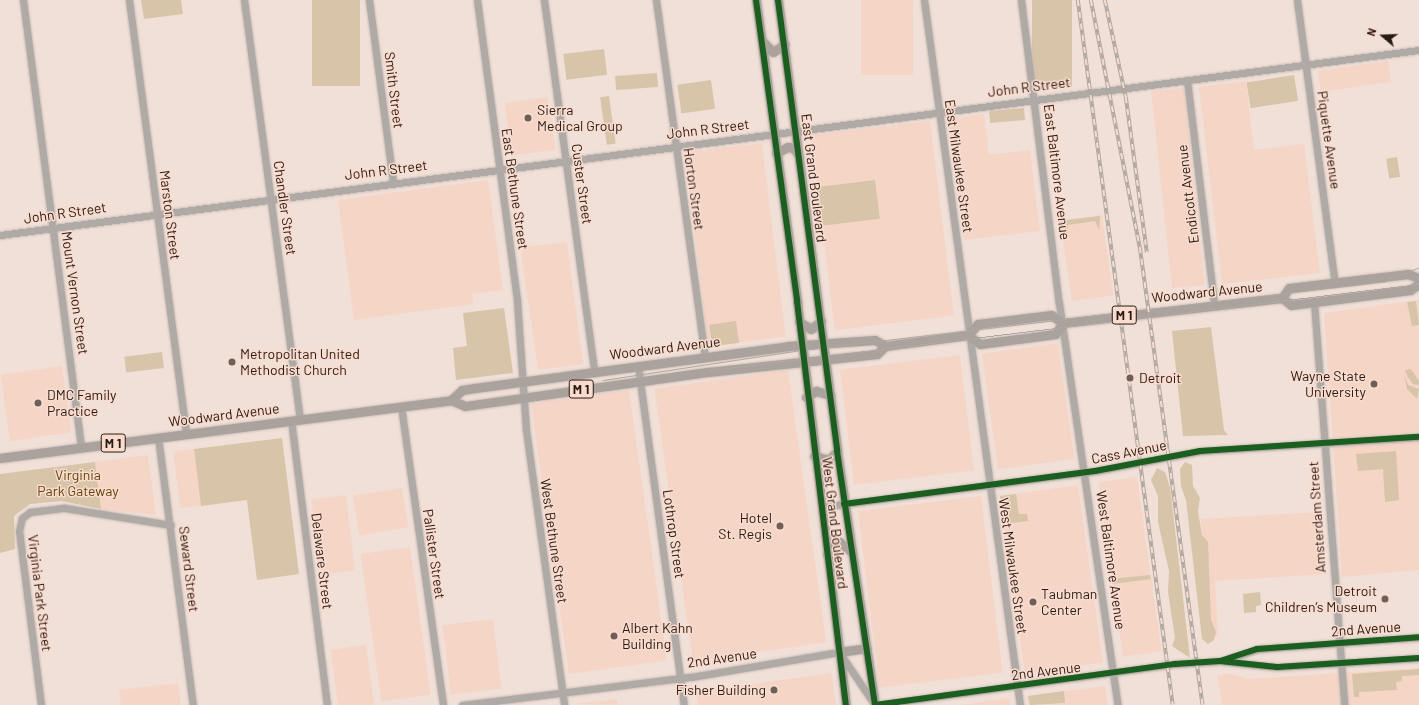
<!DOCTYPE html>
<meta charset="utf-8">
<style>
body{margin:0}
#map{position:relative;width:1419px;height:705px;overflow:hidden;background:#f0e0d8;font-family:Barlow,sans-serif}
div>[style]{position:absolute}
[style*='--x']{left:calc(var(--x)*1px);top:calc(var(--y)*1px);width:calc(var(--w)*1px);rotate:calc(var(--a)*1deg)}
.built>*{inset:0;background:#f5d5c6;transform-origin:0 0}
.green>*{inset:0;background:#d8c4a9;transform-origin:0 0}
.roads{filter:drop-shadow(0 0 1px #cabdb7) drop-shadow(0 0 1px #cabdb7)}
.minor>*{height:7px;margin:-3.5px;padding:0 3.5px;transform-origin:3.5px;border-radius:3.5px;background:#afaaa5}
.major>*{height:9px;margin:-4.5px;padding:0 4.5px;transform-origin:4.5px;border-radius:4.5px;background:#aaa29c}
.tram>*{height:1px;margin:-0.5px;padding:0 0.5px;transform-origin:0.5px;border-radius:0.5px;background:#b0a7a1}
.rail>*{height:3.5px;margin-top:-1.75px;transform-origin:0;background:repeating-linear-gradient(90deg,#fadcce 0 6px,#b0a7a1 0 12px);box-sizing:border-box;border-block:1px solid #b0a7a1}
.cycleway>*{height:6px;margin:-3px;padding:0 3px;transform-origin:3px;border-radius:3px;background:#1b5e20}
.dots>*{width:11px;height:11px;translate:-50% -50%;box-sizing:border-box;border:2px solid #fadcce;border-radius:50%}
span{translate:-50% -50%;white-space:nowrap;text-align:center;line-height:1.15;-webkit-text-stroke:3px #fadcce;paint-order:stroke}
.shield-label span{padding:1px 3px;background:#fadcce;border:1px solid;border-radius:3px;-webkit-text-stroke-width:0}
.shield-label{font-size:13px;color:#281b15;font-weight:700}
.street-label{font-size:14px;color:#281b15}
.poi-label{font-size:14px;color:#281b15}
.left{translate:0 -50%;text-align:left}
.right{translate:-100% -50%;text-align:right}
.park-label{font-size:14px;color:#5e450c}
.north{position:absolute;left:1363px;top:16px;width:40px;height:40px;-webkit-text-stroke:3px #fadcce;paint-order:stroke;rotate:289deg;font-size:11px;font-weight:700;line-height:16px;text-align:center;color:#281b15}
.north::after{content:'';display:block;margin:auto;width:14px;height:18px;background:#281b15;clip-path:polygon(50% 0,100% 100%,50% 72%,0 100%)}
</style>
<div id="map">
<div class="built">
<i style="left:861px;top:0;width:52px;height:75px"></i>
<i style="left:1388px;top:61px;width:21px;height:71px;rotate:82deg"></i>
<i style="clip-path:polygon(1246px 81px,1254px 150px,1304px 144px,1320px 273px,1222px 284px,1199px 87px)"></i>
<i style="left:1184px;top:88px;width:198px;height:33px;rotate:84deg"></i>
<i style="left:548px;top:97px;width:53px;height:44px;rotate:82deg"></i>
<i style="clip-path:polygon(984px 114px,989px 155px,1030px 150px,1040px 231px,964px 240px,949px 119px)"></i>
<i style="left:930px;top:121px;width:196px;height:120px;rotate:83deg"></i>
<i style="left:762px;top:143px;width:195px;height:78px;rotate:83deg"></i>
<i style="clip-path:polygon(488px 180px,503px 290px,472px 294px,473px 304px,354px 320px,338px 200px)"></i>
<i style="left:1102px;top:215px;width:81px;height:42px;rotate:82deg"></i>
<i style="clip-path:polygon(567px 242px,583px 364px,538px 370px,521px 254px,524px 247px)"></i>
<i style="clip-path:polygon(1419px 300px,1419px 570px,1342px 577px,1324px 313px)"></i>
<i style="left:1058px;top:343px;width:117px;height:77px;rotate:82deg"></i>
<i style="left:960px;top:355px;width:116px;height:121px;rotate:83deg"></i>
<i style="left:62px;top:366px;width:67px;height:62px;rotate:82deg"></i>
<i style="left:788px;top:370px;width:275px;height:135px;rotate:82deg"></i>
<i style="left:629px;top:390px;width:273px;height:99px;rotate:82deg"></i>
<i style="left:194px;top:449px;width:57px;height:21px;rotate:83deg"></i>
<i style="clip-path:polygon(148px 455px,156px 515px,101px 509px,95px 462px)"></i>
<i style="left:1137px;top:477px;width:176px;height:39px;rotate:82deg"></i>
<i style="left:1078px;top:485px;width:179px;height:79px;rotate:82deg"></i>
<i style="left:402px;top:488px;width:40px;height:50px;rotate:81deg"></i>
<i style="left:346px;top:495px;width:76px;height:35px;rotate:83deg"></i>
<i style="left:981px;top:496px;width:178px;height:124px;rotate:83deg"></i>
<i style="clip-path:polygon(1321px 512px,1326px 574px,1215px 581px,1218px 635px,1211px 637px,1201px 519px)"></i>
<i style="left:410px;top:547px;width:149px;height:50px;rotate:82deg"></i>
<i style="left:493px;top:619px;width:70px;height:51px;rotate:83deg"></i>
<i style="left:366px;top:645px;width:60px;height:36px;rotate:82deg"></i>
<i style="clip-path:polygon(1419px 668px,1419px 705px,1222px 705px,1217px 675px,1231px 674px,1248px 679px)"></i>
<i style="clip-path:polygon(831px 673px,836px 705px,698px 705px,696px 692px)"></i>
<i style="clip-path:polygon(178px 683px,181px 705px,121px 705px,119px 690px)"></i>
<i style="clip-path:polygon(1105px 686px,1108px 705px,1028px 705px,1027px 696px)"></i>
<i style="clip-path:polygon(1009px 698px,1010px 705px,961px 705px)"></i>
<i style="clip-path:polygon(617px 699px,618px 705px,574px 704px)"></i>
</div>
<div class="green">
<i style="clip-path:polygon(141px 0,181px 0,183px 14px,144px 19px)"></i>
<i style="left:312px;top:0;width:48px;height:86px"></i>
<i style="left:1032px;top:0;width:40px;height:87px"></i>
<i style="left:604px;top:49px;width:26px;height:41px;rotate:83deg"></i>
<i style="left:657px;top:73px;width:14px;height:42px;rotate:86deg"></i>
<i style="left:1294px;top:75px;width:26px;height:48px;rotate:81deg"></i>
<i style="left:711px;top:80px;width:29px;height:34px;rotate:82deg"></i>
<i style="left:609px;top:96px;width:48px;height:9px;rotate:82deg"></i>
<i style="left:1024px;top:108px;width:12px;height:35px;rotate:85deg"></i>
<i style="left:1397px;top:157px;width:20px;height:11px;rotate:81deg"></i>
<i style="left:875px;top:180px;width:39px;height:58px;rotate:83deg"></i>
<i style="clip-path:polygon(1100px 216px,1099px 230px,1095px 221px,1068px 225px,1068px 237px,1061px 239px,1058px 221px)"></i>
<i style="clip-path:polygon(1416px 301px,1419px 325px,1412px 326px,1407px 302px)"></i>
<i style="clip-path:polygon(504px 308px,513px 373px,456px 380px,453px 348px,467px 346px,463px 313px)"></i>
<i style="left:736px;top:321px;width:22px;height:27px;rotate:82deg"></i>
<i style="clip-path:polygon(1211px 327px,1224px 430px,1228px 435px,1183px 436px,1172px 331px)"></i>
<i style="left:162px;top:352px;width:16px;height:38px;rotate:83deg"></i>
<i style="clip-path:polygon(1411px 369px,1419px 381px,1419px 385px,1413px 384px,1407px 376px,1405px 370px)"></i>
<i style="clip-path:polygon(1404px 374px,1408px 385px,1419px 389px,1417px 399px,1407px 389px)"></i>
<i style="clip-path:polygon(282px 438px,299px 574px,257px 580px,247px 500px,201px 506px,194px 449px)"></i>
<i style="clip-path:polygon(1396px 451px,1399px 500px,1385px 502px,1383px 469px,1358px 471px,1356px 454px)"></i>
<i style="clip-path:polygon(95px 462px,101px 509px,62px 501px,30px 504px,14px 516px,15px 549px,0 553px,0 474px)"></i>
<i style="clip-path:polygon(1185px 462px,1192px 465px,1193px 486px,1200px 498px,1198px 511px,1202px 535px,1208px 542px,1211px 620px,1216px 632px,1214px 640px,1208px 644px,1202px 639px,1186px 500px,1181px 486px,1180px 469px)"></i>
<i style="clip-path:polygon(1157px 468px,1165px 472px,1170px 487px,1190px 658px,1172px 646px,1175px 638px,1168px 592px,1169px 571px,1158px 522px,1158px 496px,1151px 480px)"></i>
<i style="clip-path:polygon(1016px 494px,1019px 514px,1027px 514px,1028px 521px,1004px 524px,1000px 496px)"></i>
<i style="clip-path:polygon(1150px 575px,1151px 579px,1112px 584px,1111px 579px)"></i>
<i style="clip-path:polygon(1260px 592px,1261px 605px,1256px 606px,1256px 612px,1244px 613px,1243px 594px)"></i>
<i style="clip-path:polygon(1419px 669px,1419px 675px,1402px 676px,1402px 681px,1396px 682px,1397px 690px,1359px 692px,1359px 697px,1354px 697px,1352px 674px)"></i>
<i style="clip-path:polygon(1064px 691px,1065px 703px,1030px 705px,1028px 696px)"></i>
</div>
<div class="roads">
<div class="minor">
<i style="--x:23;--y:0;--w:451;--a:82.6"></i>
<i style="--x:129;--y:0;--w:438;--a:82.5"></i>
<i style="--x:244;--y:0;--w:423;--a:82.4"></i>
<i style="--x:369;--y:0;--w:185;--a:82.5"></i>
<i style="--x:477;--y:0;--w:304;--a:82.4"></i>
<i style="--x:517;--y:301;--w:129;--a:86"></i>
<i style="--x:526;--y:430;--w:278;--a:82.1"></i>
<i style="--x:544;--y:0;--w:374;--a:82.3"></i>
<i style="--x:656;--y:0;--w:361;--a:82.2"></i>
<i style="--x:924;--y:0;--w:712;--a:82.25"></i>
<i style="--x:1021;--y:0;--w:305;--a:82.9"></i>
<i style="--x:1059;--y:303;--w:406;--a:81.7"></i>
<i style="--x:1297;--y:0;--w:286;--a:82.4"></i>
<i style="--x:1187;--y:80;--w:226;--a:83.1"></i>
<i style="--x:0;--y:235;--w:1431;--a:-7.43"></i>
<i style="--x:1314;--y:302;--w:404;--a:85.7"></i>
<i style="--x:638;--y:366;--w:342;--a:82.3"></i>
<i style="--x:401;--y:406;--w:302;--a:82"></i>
<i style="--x:291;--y:420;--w:287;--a:82.8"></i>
<i style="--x:158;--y:437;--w:270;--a:82.6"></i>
<i style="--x:821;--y:507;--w:276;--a:-7.5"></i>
<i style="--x:1095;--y:471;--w:107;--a:-10.8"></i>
<i style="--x:1200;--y:451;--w:219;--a:-3.7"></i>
<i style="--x:1221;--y:661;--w:38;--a:-18"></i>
<i style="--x:1257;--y:649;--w:162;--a:-4.2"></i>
<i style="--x:41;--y:705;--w:175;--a:-97.2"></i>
<i style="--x:19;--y:531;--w:13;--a:-77"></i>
<i style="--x:22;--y:518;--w:10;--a:-37"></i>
<i style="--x:30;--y:512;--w:35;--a:-7"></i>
<i style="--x:65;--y:508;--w:107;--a:9.1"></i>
<i style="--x:462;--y:705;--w:231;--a:-7"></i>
<i style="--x:691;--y:677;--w:150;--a:-9.6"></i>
<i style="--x:839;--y:652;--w:64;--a:55.8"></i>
<i style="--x:875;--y:705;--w:303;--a:-7.8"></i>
<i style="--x:1175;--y:664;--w:45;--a:-3.8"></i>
<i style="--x:1220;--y:661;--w:57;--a:6"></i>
<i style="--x:1277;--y:667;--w:142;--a:-3.6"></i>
</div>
<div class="major">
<i style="--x:756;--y:0;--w:304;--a:82.2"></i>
<i style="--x:797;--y:301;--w:407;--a:83.1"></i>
<i style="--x:778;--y:0;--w:455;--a:82.5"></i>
<i style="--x:837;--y:451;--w:257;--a:81.5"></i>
<i style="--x:763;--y:42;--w:14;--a:45"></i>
<i style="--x:773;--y:52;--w:14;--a:-34"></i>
<i style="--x:776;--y:153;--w:13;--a:-27"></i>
<i style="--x:788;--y:147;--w:6;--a:9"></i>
<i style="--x:794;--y:148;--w:9;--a:58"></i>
<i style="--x:1282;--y:298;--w:12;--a:-55"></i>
<i style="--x:1289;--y:288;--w:120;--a:-6.7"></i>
<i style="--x:1408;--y:274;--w:12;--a:20"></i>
<i style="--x:799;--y:322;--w:14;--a:30"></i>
<i style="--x:811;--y:329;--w:13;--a:-39"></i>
<i style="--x:968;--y:335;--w:15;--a:37"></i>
<i style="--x:980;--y:344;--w:76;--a:-7.6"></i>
<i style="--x:1055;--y:334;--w:14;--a:-54"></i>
<i style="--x:806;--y:397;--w:12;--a:-31"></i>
<i style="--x:816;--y:391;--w:15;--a:16"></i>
<i style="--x:451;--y:400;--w:15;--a:-42"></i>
<i style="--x:462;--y:390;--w:13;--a:-9"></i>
<i style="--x:475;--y:388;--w:316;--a:-7.6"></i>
<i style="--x:788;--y:346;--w:87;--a:-3.9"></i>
<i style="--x:875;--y:340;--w:12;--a:31"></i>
<i style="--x:814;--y:456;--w:16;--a:15"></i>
<i style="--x:829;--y:460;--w:12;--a:-48"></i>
<i style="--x:0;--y:458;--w:455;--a:-7.3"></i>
<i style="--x:451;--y:400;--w:15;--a:23"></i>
<i style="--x:465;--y:406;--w:245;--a:-8"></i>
<i style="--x:708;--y:372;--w:170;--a:-6.1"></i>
<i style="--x:877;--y:354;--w:11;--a:-45"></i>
<i style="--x:885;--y:346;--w:84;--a:-7.5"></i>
<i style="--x:968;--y:335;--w:15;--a:-48"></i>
<i style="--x:978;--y:324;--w:74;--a:-7"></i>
<i style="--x:1051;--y:315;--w:14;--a:34"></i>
<i style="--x:1063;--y:323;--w:220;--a:-6.5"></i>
<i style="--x:1282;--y:298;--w:11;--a:38"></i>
<i style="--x:1291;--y:305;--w:120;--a:-7.2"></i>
<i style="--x:1410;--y:290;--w:11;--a:-34"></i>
<i style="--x:827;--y:555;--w:11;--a:-68"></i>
<i style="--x:831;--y:545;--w:9;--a:-21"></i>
<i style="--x:839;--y:542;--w:16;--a:38"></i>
<i style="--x:839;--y:652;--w:28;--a:-8"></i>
</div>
</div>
<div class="tram">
<i style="--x:709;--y:370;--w:715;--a:-6.91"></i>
<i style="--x:603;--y:380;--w:200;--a:-8.6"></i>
<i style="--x:801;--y:350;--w:557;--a:-6.7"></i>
<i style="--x:1354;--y:285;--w:31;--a:-7"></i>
<i style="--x:1385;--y:281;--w:37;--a:-22"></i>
</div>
<div class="rail">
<i style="--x:1078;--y:0;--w:711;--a:82.33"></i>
<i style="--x:1091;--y:0;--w:252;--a:78.8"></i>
<i style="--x:1140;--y:247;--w:462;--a:82.2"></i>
<i style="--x:1105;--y:0;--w:99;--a:77.8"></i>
<i style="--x:1126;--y:97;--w:157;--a:82.3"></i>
</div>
<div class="cycleway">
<i style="--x:756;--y:0;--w:304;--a:82.2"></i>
<i style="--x:797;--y:301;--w:407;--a:83.1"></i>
<i style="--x:778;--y:0;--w:455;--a:82.5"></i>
<i style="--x:837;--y:451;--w:257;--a:81.5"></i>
<i style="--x:844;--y:504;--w:253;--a:-7.5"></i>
<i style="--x:1095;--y:471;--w:107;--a:-10.8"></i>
<i style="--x:1200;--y:451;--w:219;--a:-3.7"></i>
<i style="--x:1220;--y:661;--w:39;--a:-18"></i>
<i style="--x:1257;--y:649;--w:162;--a:-4.2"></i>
<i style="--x:875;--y:705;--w:303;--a:-7.8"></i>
<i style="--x:1175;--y:664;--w:45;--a:-3.8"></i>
<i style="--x:1220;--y:661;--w:57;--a:6"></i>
<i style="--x:1277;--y:667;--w:142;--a:-3.6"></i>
</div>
<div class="dots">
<i style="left:528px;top:118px;background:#6e6059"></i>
<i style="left:232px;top:362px;background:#6e6059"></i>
<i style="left:1130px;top:378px;background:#6e6059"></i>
<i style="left:1374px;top:384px;background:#6e6059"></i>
<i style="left:38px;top:403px;background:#6e6059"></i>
<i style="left:780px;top:526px;background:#6e6059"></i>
<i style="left:1385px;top:599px;background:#6e6059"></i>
<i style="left:1033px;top:602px;background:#6e6059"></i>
<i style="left:614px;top:636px;background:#6e6059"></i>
<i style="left:774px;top:690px;background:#6e6059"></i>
</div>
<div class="shield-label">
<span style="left:1124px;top:315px">M 1</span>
<span style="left:581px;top:389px">M 1</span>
<span style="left:113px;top:443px">M 1</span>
</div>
<div class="street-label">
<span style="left:1029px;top:87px;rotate:-7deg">John R Street</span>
<span style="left:394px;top:90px;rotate:83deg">Smith Street</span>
<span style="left:708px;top:129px;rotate:-7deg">John R Street</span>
<span style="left:1329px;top:140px;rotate:82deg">Piquette Avenue</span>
<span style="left:959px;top:166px;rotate:82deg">East Milwaukee Street</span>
<span style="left:386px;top:170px;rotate:-7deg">John R Street</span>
<span style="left:1057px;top:172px;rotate:83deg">East Baltimore Avenue</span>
<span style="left:814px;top:178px;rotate:83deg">East Grand Boulevard</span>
<span style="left:582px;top:184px;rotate:82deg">Custer Street</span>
<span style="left:515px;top:189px;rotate:82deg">East Bethune Street</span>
<span style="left:694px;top:189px;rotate:82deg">Horton Street</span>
<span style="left:1188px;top:194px;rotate:-97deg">Endicott Avenue</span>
<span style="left:285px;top:208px;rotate:82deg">Chandler Street</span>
<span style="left:65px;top:213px;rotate:-8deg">John R Street</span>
<span style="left:170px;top:215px;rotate:83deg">Marston Street</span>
<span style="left:1207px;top:292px;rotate:-6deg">Woodward Avenue</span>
<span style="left:75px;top:293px;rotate:82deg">Mount Vernon Street</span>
<span style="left:665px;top:348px;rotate:-7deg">Woodward Avenue</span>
<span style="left:224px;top:415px;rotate:-7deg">Woodward Avenue</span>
<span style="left:1129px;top:452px;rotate:-11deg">Cass Avenue</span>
<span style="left:1317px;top:517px;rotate:-94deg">Amsterdam Street</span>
<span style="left:835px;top:523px;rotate:83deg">West Grand Boulevard</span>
<span style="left:674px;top:534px;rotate:82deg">Lothrop Street</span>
<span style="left:554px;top:541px;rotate:82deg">West Bethune Street</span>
<span style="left:434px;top:554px;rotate:82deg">Pallister Street</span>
<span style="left:1111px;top:560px;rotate:82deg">West Baltimore Avenue</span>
<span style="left:322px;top:561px;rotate:83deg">Delaware Street</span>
<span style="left:1013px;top:566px;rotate:82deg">West Milwaukee Street</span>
<span style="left:189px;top:569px;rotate:83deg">Seward Street</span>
<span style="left:40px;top:593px;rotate:83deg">Virginia Park Street</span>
<span style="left:1366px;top:629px;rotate:-4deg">2nd Avenue</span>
<span style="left:722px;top:658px;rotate:-8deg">2nd Avenue</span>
<span style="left:1046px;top:671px;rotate:-7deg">2nd Avenue</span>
</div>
<div class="poi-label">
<span class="left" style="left:537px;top:118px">Sierra<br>Medical Group</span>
<span class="left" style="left:240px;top:362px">Metropolitan United<br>Methodist Church</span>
<span class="right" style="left:1366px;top:384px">Wayne State<br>University</span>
<span class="left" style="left:1139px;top:378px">Detroit</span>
<span class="left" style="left:47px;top:403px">DMC Family<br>Practice</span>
<span class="right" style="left:772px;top:526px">Hotel<br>St. Regis</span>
<span class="right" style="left:1377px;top:599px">Detroit<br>Children’s Museum</span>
<span class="left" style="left:1041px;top:602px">Taubman<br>Center</span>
<span class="left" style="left:622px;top:636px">Albert Kahn<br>Building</span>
<span class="right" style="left:766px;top:690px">Fisher Building</span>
</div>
<div class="park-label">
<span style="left:78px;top:483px">Virginia<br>Park Gateway</span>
</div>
<div class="north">N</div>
</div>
